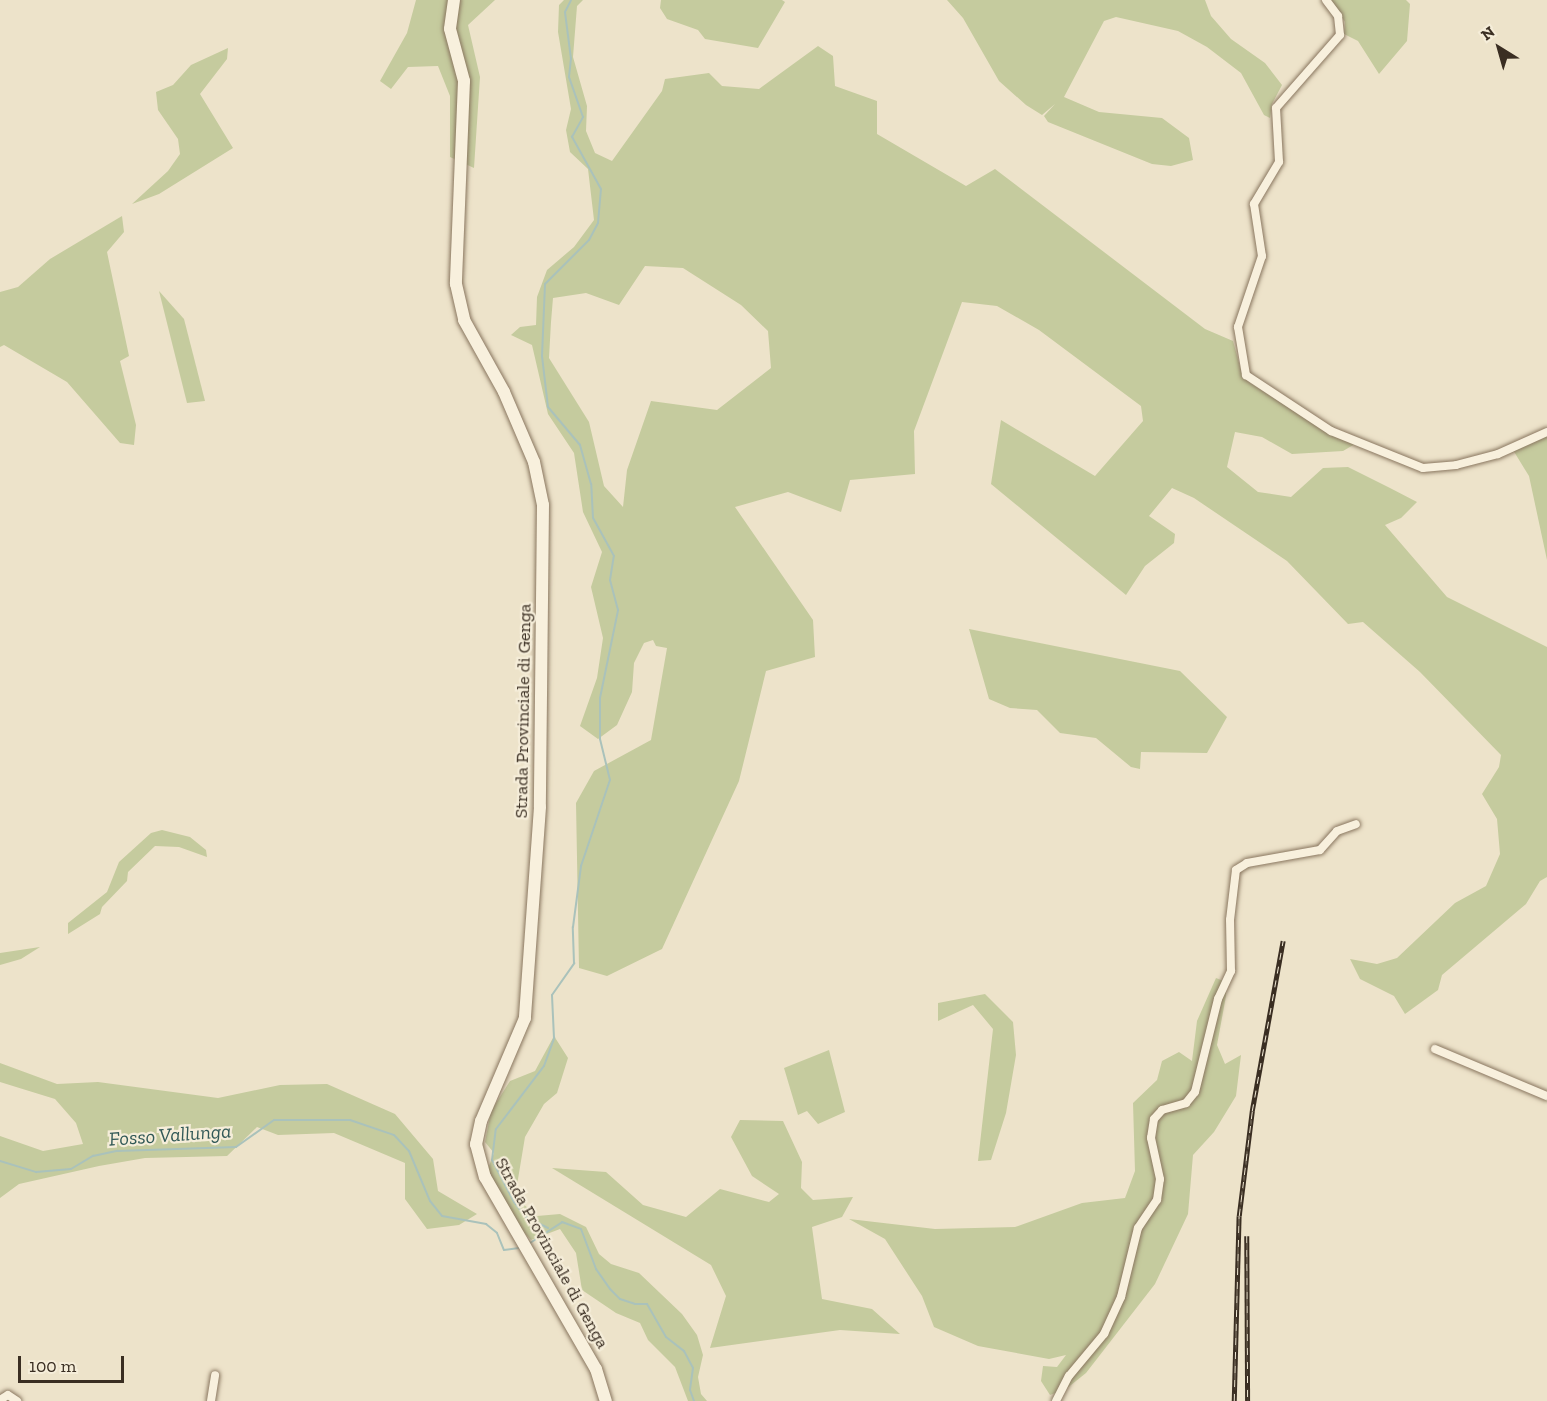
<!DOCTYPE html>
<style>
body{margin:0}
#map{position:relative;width:1547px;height:1401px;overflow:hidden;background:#ede3ca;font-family:"Zilla Slab",serif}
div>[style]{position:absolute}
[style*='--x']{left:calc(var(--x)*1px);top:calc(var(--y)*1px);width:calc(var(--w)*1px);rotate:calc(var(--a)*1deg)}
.green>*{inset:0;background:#c5cb9e}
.stream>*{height:2px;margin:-1px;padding:0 1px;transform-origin:1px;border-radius:1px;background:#aac2bb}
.roads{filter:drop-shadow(0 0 2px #89765f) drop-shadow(0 0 2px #89765f)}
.street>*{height:8px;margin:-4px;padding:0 4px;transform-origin:4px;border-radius:4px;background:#f8f0dd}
.secondary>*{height:12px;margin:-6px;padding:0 6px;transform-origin:6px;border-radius:6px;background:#f8f0dd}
.rail>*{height:4.5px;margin-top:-2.25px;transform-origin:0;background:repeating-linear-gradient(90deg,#f5edd9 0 7px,#3a2e22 0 14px);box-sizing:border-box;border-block:2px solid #3a2e22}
span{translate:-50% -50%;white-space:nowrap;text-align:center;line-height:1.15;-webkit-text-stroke:4.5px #f5edd9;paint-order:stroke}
.street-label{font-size:18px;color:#3a2e22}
.water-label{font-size:20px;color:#325957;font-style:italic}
.north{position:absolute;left:1469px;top:18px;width:60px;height:60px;-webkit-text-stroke:4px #f5edd9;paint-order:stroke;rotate:323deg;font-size:16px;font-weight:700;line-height:24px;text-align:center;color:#3a2e22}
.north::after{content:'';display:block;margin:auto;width:21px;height:27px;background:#3a2e22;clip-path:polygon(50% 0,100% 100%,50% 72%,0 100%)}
.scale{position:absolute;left:18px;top:1356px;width:106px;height:27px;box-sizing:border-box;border:3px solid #3a2e22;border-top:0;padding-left:8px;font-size:18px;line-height:21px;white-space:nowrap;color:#3a2e22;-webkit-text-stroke:4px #f5edd9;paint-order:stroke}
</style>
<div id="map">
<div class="green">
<i style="clip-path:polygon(416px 0,495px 0,468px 25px,480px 77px,474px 168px,450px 157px,450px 96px,438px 66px,408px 67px,391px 89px,380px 81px,407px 33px)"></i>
<i style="clip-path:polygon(evenodd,564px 0,583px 0,577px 6px,573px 57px,587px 106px,586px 131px,595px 153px,612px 161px,662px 91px,665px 79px,709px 73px,722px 86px,759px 89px,818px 46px,833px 56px,835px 86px,877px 101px,877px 134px,966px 186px,995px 169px,1205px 329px,1233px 341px,1241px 370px,1250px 383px,1329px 433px,1355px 444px,1343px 451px,1292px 454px,1262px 437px,1235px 432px,1227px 467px,1258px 492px,1291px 497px,1323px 468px,1348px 467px,1390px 488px,1417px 502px,1401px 518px,1385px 525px,1447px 597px,1547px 647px,1547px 877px,1540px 881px,1526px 904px,1442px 975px,1438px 990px,1405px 1014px,1394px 996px,1360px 979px,1350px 959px,1377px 964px,1397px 958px,1455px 903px,1486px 886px,1500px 854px,1497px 819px,1482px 794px,1499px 767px,1501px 755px,1420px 672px,1363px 622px,1348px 624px,1287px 561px,1194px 498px,1172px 488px,1149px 516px,1175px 534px,1174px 543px,1145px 566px,1126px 595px,991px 484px,1001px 420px,1095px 476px,1143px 421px,1141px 406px,1039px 330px,997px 306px,962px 302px,914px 431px,915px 474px,850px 480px,841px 512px,788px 492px,735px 507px,813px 620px,815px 657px,766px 671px,739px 781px,662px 949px,607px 976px,579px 968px,576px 803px,594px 771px,651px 740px,667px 648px,656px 646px,653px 640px,644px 643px,634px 663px,632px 692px,617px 725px,598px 739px,580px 726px,597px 678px,603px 638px,591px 587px,602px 552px,583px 512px,574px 453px,548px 414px,532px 345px,511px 335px,520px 327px,536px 325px,537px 297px,547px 270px,574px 247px,594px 220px,588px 169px,570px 152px,566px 130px,571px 109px,558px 32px,559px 5px,564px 0,645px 266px,683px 268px,741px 305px,768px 331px,771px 368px,717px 410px,651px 401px,627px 470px,623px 507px,604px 486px,589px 422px,549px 358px,551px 322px,553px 298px,586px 293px,619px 305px,645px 266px)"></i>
<i style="clip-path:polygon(661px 0,782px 0,785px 2px,758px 48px,705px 39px,698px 30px,667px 19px,660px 8px)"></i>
<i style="clip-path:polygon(947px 0,1205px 0,1211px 16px,1231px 39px,1265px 63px,1282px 85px,1272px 104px,1270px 118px,1264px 115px,1241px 73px,1207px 47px,1178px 31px,1116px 17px,1104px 21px,1064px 97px,1099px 112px,1162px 118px,1189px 138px,1193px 160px,1171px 166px,1152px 164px,1048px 122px,1044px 116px,1055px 104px,1042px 115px,1026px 105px,999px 81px,963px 18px)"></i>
<i style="clip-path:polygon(1330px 0,1406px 0,1410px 4px,1407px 41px,1379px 74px,1358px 41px,1344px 34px,1345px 22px)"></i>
<i style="clip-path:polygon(228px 48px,227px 59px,200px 94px,233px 148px,159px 194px,132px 204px,168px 171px,180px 154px,178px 139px,158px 110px,156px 92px,173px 85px,191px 65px)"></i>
<i style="clip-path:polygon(122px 216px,124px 232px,107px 252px,129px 356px,120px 361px,136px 425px,134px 445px,120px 443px,67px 382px,4px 345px,0 347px,0 292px,18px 287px,50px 259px)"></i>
<i style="clip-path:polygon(159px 291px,184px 319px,205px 401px,187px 403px)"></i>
<i style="clip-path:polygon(1547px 436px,1547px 560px,1529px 476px,1513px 450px)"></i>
<i style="clip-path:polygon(969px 629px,1180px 671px,1227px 717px,1207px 753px,1141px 752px,1140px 769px,1131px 767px,1096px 738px,1060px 733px,1037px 710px,1010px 708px,989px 699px)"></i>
<i style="clip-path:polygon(162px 830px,190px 837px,206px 850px,207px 857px,179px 847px,155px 846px,128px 872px,127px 881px,102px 907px,100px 914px,68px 934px,68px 923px,107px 892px,119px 862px,151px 833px)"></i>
<i style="clip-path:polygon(40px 947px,21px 959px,0 965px,0 953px)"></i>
<i style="clip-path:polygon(1216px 978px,1226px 982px,1226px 996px,1217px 1045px,1225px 1064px,1241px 1055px,1236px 1096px,1214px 1132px,1193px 1155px,1188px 1214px,1155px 1284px,1086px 1373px,1066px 1389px,1050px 1395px,1041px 1381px,1043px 1366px,1057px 1367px,1066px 1355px,1049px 1359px,978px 1346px,934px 1327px,922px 1296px,885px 1239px,849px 1219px,935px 1229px,1015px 1227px,1082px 1203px,1125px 1198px,1135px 1171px,1133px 1103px,1157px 1080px,1162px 1061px,1179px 1052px,1192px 1061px,1197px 1021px)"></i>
<i style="clip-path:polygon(985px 994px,1013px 1022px,1016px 1055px,1006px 1113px,991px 1160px,978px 1161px,993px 1029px,973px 1005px,938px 1021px,938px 1003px)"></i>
<i style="clip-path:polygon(554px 1036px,568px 1058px,557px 1093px,544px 1104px,525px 1137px,515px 1197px,537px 1216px,560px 1214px,586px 1227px,599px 1254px,611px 1264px,639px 1273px,682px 1314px,697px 1335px,703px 1355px,698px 1377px,701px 1394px,707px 1401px,688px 1401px,675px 1367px,648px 1340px,640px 1323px,616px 1313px,582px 1290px,576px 1253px,560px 1229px,531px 1240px,514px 1222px,486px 1174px,494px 1153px,485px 1142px,491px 1111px,510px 1081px,535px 1071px)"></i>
<i style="clip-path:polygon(829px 1050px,845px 1112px,818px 1124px,807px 1111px,798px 1115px,784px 1068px)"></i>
<i style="clip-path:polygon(0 1063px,57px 1084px,98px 1082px,218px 1098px,280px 1085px,327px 1084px,395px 1114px,433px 1159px,438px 1191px,477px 1214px,459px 1225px,427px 1229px,405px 1199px,405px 1163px,334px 1133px,278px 1135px,257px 1127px,227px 1156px,145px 1158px,99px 1166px,19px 1184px,0 1198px,0 1136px,43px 1151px,83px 1144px,76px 1123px,55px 1099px,0 1082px)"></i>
<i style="clip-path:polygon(740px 1120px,783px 1121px,802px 1162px,801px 1188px,813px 1200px,853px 1197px,842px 1217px,812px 1227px,822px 1299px,872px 1309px,900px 1334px,840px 1330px,710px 1348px,726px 1296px,711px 1265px,552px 1168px,606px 1172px,643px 1205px,686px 1217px,720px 1189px,769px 1202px,779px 1194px,752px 1176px,731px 1137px)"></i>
</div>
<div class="stream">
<i style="--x:0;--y:1161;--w:38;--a:17"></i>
<i style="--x:36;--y:1172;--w:35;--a:-5"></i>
<i style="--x:71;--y:1169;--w:26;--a:-31"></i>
<i style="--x:93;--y:1156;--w:25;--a:-12"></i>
<i style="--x:117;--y:1151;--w:119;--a:-1.9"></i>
<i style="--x:236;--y:1147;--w:47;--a:-35.4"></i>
<i style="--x:274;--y:1120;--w:76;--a:0"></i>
<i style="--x:350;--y:1120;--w:46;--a:18.8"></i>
<i style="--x:394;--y:1135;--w:22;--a:47"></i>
<i style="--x:409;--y:1151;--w:54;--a:67.2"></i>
<i style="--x:430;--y:1201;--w:19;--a:51"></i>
<i style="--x:442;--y:1216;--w:45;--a:10.3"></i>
<i style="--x:486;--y:1224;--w:14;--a:39"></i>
<i style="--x:497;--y:1233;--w:18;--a:68"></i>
<i style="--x:504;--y:1250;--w:15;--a:-8"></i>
<i style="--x:548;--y:1228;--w:25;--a:-153"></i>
<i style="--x:526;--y:1217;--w:19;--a:-129"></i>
<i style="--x:514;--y:1202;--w:47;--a:-117.6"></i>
<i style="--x:492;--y:1160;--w:31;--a:-83"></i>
<i style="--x:496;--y:1129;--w:79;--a:-52.7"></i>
<i style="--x:544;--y:1066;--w:30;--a:-70"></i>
<i style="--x:554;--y:1038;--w:43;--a:-92.7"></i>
<i style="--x:552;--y:995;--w:39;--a:-55"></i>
<i style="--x:574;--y:963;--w:36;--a:-92"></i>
<i style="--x:573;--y:927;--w:62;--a:-82.5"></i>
<i style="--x:581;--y:866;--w:91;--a:-71.4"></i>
<i style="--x:610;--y:780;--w:42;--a:-103.7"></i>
<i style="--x:600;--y:739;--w:41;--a:-90"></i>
<i style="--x:600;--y:698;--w:90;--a:-78.4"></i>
<i style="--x:618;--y:610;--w:31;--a:-105"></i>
<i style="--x:610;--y:580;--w:24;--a:-81"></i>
<i style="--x:614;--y:556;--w:43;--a:-118.9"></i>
<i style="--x:593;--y:518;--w:34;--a:-93"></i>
<i style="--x:591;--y:484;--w:41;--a:-105.8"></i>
<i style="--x:580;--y:445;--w:50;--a:-130.1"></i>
<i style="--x:548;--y:407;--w:51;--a:-96.7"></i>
<i style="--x:542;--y:356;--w:72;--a:-87.6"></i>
<i style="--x:545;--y:284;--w:62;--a:-45"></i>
<i style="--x:589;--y:240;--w:19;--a:-62"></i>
<i style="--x:598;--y:223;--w:34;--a:-85"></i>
<i style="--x:601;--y:189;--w:60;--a:-119.1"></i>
<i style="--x:572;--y:137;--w:23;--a:-61"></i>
<i style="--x:583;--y:117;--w:42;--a:-109.3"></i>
<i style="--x:569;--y:77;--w:18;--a:-84"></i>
<i style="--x:571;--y:59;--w:47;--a:-97.3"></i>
<i style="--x:565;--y:12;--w:13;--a:-63"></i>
<i style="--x:530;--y:1243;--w:38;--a:-33"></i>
<i style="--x:562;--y:1222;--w:20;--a:20"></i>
<i style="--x:581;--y:1229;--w:43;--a:69.4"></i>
<i style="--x:596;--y:1269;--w:24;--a:55"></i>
<i style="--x:610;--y:1289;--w:14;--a:45"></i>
<i style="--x:620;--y:1299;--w:16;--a:18"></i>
<i style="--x:635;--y:1304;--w:12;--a:0"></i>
<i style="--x:647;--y:1304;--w:38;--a:60"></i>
<i style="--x:666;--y:1337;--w:23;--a:38"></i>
<i style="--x:684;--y:1351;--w:19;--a:62"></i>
<i style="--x:693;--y:1368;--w:22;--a:98"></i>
<i style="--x:690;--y:1390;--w:12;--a:70"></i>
</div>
<div class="roads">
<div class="street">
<i style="--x:1326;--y:0;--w:20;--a:53"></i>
<i style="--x:1338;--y:16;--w:19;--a:84"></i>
<i style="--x:1340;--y:35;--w:97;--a:131.2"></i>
<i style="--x:1276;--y:108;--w:54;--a:86.8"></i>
<i style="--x:1279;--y:162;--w:49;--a:120.8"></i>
<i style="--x:1254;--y:204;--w:53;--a:81.3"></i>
<i style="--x:1262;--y:256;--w:75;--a:108.7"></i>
<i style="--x:1238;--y:327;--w:49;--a:80.5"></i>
<i style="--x:1246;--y:375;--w:102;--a:33.4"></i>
<i style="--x:1331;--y:431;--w:99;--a:21.9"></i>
<i style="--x:1423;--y:468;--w:33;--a:-5"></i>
<i style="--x:1456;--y:465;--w:43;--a:-14.7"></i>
<i style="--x:1498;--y:454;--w:54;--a:-24.2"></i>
<i style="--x:1435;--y:1049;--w:121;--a:22.8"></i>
<i style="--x:0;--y:1400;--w:9;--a:-32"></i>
<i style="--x:8;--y:1395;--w:11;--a:34"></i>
<i style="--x:211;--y:1401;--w:26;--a:-81"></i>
<i style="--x:1056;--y:1401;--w:28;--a:-63"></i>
<i style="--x:1069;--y:1376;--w:55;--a:-50.2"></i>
<i style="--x:1104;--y:1334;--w:41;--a:-65.3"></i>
<i style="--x:1121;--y:1297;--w:71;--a:-76.2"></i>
<i style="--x:1138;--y:1228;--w:34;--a:-56"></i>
<i style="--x:1157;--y:1200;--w:21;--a:-82"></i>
<i style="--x:1160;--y:1179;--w:42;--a:-102.4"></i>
<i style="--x:1151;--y:1138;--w:19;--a:-81"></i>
<i style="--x:1154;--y:1119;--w:12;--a:-48"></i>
<i style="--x:1162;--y:1110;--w:25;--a:-16"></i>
<i style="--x:1186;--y:1103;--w:14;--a:-51"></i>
<i style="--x:1195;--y:1092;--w:96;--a:-76.1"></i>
<i style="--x:1218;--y:999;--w:31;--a:-65"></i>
<i style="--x:1231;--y:971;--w:51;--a:-91.1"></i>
<i style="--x:1230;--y:920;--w:50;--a:-83.2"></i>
<i style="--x:1236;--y:870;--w:13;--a:-32"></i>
<i style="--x:1247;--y:863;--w:74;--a:-10.1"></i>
<i style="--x:1320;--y:850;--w:25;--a:-48"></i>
<i style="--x:1337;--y:831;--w:20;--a:-20"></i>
</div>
<div class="secondary">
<i style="--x:454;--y:0;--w:29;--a:98"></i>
<i style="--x:450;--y:29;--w:54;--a:74.9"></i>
<i style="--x:464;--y:81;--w:203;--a:92.3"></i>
<i style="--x:456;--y:284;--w:37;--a:77"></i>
<i style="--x:464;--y:320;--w:82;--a:60.9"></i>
<i style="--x:504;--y:392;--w:76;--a:66.8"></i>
<i style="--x:534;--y:462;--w:44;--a:78.2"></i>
<i style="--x:543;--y:505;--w:302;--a:90.6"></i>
<i style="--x:540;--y:807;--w:212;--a:94.1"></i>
<i style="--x:525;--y:1018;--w:112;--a:113.1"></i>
<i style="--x:481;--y:1121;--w:24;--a:102"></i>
<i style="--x:476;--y:1144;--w:34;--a:75"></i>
<i style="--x:485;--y:1177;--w:222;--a:60"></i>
<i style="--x:596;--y:1369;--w:34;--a:73"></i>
</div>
</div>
<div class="rail">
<i style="--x:1247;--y:1236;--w:165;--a:89.7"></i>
<i style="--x:1234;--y:1401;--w:185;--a:-88.5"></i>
<i style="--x:1239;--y:1216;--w:106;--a:-82.9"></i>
<i style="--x:1252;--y:1111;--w:173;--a:-79.7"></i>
</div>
<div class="street-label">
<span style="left:523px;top:711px;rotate:-89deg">Strada Provinciale di Genga</span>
<span style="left:552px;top:1253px;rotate:61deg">Strada Provinciale di Genga</span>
</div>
<div class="water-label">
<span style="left:170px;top:1135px;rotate:-4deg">Fosso Vallunga</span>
</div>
<div class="north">N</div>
<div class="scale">100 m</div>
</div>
